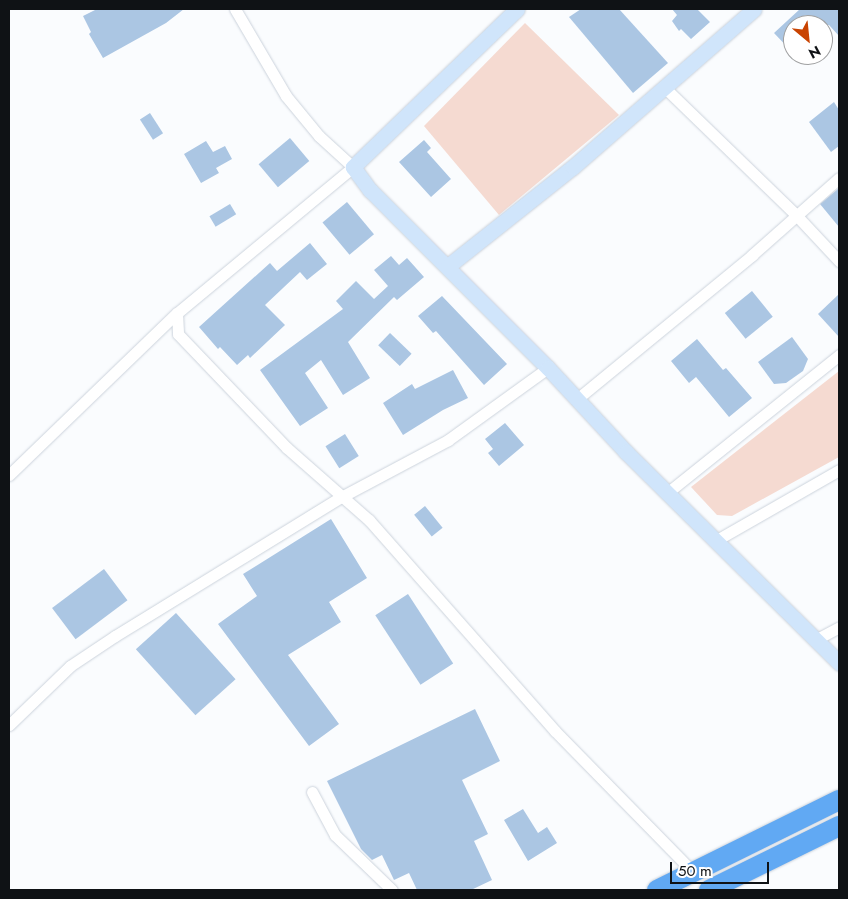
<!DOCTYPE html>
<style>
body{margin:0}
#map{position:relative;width:848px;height:899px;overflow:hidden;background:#fafcfe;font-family:Jost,sans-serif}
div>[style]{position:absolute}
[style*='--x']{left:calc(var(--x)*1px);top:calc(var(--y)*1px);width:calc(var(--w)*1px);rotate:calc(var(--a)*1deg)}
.green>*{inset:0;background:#f5dad1}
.building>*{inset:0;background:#abc6e3;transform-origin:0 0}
.roads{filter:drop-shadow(0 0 1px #ccd3dc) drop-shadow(0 0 1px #ccd3dc)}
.street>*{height:11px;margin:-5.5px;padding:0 5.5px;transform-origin:5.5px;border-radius:5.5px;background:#fff}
.secondary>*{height:15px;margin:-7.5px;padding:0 7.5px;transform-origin:7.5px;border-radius:7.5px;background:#d0e5fb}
.highway>*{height:20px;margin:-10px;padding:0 10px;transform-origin:10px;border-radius:10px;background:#61a9f3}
span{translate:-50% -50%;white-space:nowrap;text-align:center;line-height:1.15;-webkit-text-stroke:5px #fff;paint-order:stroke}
.frame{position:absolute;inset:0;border:10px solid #0f1215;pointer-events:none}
.north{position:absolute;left:783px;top:15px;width:50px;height:50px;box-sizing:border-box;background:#fff;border:1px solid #9fa0a1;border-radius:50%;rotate:152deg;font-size:14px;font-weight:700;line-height:20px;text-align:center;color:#0f1215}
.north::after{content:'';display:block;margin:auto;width:18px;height:22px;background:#c94301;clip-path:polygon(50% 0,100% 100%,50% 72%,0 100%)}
.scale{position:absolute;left:670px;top:862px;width:99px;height:22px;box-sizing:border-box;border:2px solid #0f1215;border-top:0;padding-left:6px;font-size:15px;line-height:18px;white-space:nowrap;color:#0f1215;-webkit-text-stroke:4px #fff;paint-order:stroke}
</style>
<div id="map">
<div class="green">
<i style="clip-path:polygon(525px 23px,619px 115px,499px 215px,424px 126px)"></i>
<i style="clip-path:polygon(839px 371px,839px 457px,732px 516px,717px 515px,691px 487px)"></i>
</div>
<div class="building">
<i style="clip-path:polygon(97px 9px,184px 9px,166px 23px,103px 58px,89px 34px,91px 32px,83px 16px)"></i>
<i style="clip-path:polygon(581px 9px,619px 9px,668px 63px,633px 93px,569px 17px)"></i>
<i style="clip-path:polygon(672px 9px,697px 9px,710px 22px,691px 39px,681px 29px,679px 31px,672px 21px,677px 15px)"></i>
<i style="clip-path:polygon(800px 9px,839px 9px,839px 36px,829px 25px,793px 25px,793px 53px,774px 33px)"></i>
<i style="clip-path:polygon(834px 102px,839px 110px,839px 146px,831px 152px,809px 122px)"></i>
<i style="left:150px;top:113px;width:24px;height:12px;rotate:57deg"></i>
<i style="left:290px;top:138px;width:30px;height:41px;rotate:50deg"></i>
<i style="clip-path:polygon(424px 140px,431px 148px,427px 152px,451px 179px,431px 197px,399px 162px)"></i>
<i style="clip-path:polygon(206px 141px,213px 152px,225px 146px,232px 159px,216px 168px,219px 173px,201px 183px,184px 154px)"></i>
<i style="clip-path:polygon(839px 188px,839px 227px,820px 204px)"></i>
<i style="left:347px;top:202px;width:42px;height:32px;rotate:50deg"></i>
<i style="left:230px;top:204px;width:12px;height:24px;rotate:59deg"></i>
<i style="clip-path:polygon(310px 243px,327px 264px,307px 280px,300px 272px,265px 305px,285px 325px,250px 358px,248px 355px,237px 365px,220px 347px,218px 349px,199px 327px,270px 263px,277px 271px)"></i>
<i style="clip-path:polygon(391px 256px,399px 265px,407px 258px,424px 277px,397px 300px,394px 297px,348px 342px,370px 378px,343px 395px,321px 360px,305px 373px,328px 408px,300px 426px,260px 370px,343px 309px,336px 301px,356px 281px,374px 299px,388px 286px,374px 270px)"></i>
<i style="left:752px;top:291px;width:33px;height:35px;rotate:51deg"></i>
<i style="clip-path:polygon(839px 294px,839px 337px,818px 314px)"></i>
<i style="clip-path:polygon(442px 296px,507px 364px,484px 385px,436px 331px,433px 333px,418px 316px)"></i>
<i style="left:390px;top:333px;width:30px;height:17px;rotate:44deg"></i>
<i style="clip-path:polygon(792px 337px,808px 359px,803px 371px,786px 383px,774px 384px,758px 362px)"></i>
<i style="clip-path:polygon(697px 339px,723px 370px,726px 368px,752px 398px,729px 417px,696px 377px,689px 383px,671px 361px)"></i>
<i style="clip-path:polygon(453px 370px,468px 398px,443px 410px,403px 435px,383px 403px,412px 384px,415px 389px)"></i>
<i style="clip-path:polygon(505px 423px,524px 445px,499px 466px,488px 453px,493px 449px,485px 439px)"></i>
<i style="left:345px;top:434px;width:26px;height:23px;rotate:58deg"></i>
<i style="left:425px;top:506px;width:28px;height:14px;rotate:51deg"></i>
<i style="clip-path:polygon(331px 519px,367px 578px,329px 602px,341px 622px,288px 655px,339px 724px,309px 746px,218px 624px,257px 596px,243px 574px)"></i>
<i style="left:104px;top:569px;width:39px;height:65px;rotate:53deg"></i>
<i style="left:408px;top:594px;width:83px;height:39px;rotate:57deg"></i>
<i style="left:176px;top:613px;width:89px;height:54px;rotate:48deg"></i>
<i style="clip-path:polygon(475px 709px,500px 761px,462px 780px,488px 834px,474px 841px,492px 880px,471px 890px,417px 890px,409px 873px,394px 880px,382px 855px,372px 860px,361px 849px,327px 781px)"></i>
<i style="clip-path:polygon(523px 809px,538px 833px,547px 827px,557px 843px,528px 861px,504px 820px)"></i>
</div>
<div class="roads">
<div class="street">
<i style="--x:235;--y:9;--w:101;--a:59.6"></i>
<i style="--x:286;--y:96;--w:52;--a:50.5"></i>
<i style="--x:319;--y:136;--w:46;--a:42.4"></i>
<i style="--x:353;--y:167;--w:229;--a:140.3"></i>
<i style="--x:177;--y:313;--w:21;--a:87"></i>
<i style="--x:178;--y:334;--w:158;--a:46.3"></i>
<i style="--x:287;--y:448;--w:109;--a:41.3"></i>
<i style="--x:369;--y:520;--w:281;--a:48.6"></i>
<i style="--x:555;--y:731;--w:197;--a:45.6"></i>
<i style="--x:664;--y:87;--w:185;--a:44.1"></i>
<i style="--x:797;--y:216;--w:62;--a:47"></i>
<i style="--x:577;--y:399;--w:227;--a:-39.4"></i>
<i style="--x:752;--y:255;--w:116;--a:-41.5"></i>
<i style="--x:9;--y:475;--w:233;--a:-44"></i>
<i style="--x:667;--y:493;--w:221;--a:-38.7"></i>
<i style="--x:715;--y:541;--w:143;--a:-29.8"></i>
<i style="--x:815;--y:640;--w:27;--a:-28"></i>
<i style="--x:9;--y:725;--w:85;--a:-44"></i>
<i style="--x:70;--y:666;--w:54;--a:-33.7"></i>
<i style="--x:115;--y:636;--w:265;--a:-31.6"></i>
<i style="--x:341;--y:497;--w:121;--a:-28"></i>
<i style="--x:448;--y:440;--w:123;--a:-35.8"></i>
<i style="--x:312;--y:792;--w:49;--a:61.9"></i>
<i style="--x:335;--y:835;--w:79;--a:44"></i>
</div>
<div class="secondary">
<i style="--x:517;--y:9;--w:228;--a:136.1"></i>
<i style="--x:353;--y:167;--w:29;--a:54"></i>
<i style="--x:370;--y:190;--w:252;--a:45"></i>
<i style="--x:548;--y:368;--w:115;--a:47.1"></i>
<i style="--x:626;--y:452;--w:300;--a:44.7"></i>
<i style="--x:448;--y:266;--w:159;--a:-38.4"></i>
<i style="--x:573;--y:167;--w:240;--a:-41.1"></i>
</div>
<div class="highway">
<i style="--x:657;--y:890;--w:203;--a:-26.3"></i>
<i style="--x:709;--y:890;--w:145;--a:-26.2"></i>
</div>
</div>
<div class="frame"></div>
<div class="north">N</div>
<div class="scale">50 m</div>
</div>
